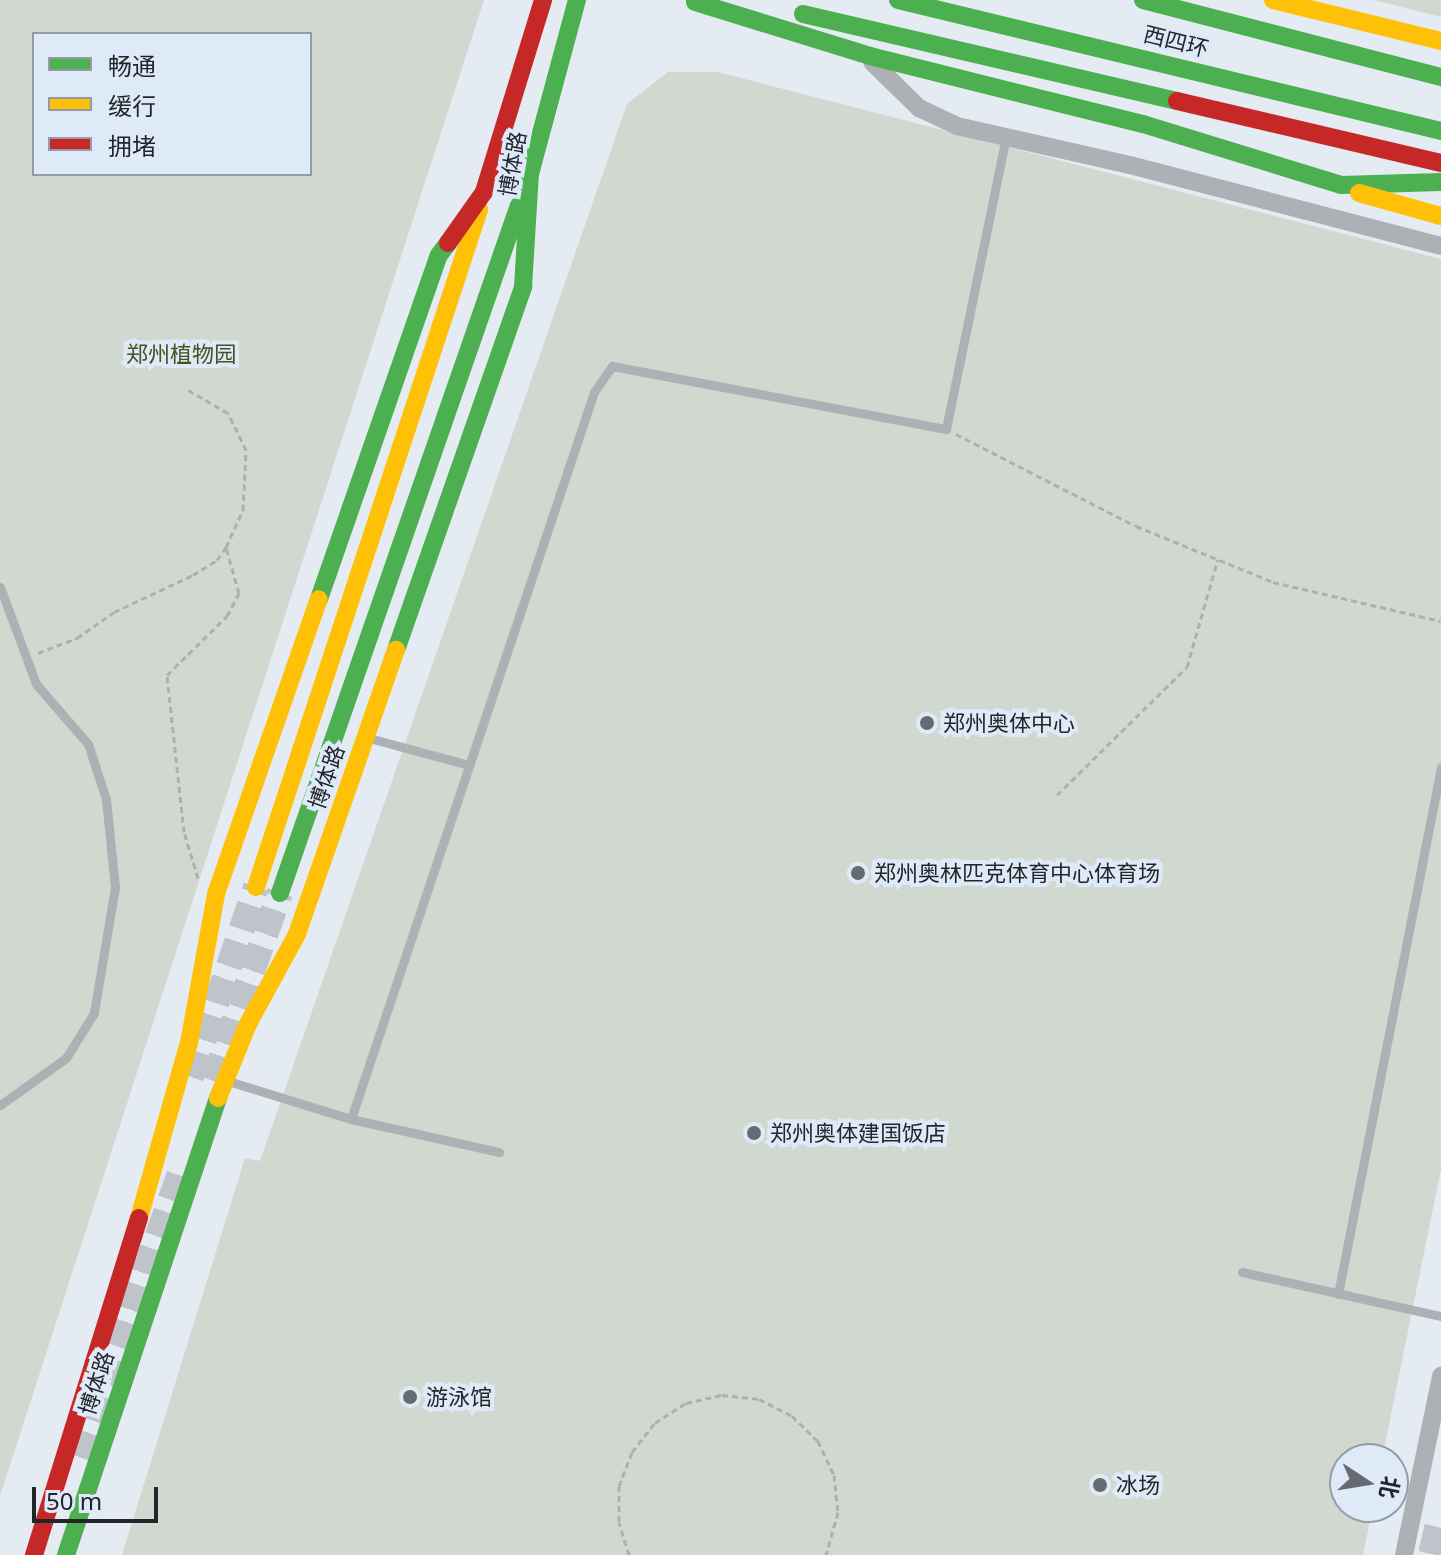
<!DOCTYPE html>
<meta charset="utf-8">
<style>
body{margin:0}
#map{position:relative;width:1441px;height:1555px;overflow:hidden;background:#e5ebf2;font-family:"Noto Sans","Noto Sans SC",sans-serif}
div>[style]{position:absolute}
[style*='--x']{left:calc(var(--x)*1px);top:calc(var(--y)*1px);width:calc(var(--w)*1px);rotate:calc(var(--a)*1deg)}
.green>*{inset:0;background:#d1d8d0}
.secondary-tunnel>*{height:26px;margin-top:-13px;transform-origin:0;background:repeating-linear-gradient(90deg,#bec4ca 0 26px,transparent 0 39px)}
.highway-tunnel>*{height:34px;margin-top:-17px;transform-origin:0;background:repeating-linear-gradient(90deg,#bec4ca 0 34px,transparent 0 51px)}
.path>*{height:3px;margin-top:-1.5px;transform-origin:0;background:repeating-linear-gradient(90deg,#acb0b4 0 6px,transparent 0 10px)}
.lane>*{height:9px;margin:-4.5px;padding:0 4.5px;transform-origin:4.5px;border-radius:4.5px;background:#adb1b6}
.street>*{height:18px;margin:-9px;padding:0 9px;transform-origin:9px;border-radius:9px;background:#adb1b6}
.fast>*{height:18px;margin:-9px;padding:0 9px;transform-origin:9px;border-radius:9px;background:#4caf50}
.slow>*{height:18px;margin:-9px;padding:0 9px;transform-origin:9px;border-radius:9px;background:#ffc107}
.jam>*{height:18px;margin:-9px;padding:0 9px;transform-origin:9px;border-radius:9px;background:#c62828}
.dots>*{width:22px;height:22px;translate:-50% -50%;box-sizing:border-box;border:4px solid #dfeaf8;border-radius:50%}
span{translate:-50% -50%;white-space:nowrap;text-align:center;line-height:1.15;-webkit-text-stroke:8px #dfeaf8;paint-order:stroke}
.street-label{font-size:22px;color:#22262b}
.park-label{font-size:22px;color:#405320}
.poi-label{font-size:22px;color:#22262b}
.left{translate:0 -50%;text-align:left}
.legend{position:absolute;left:32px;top:32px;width:280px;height:144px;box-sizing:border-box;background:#dfeaf8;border:2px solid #939ca6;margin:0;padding:10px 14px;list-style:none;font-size:24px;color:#22262b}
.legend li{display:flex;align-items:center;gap:16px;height:40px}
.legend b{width:40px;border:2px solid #939ca6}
.north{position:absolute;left:1329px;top:1443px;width:80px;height:80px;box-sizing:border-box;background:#dfeaf8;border:2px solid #939ca6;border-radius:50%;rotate:102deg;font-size:22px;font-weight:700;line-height:32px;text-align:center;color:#22262b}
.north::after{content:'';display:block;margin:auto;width:28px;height:36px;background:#666b71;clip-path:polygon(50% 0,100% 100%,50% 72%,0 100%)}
.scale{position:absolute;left:32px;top:1487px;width:126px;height:36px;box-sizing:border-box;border:4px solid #22262b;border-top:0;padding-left:10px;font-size:24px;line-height:28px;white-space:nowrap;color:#22262b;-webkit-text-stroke:6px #dfeaf8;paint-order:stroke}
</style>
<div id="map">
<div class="green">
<i style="clip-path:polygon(evenodd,0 0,484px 0,0 1496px,0 0,34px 34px,310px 34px,310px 174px,34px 174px,34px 34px)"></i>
<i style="clip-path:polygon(1374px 0,1441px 0,1441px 17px)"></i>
<i style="clip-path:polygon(668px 72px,718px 72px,1441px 259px,1441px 1169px,1382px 1459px,1345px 1459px,1345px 1507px,1373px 1507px,1363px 1555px,122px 1555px,245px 1158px,260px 1161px,627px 104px)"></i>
</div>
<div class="secondary-tunnel">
<i style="--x:191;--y:1077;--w:201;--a:-71.1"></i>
<i style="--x:213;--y:1081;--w:200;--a:-70.4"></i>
<i style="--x:79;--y:1457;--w:300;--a:-70.4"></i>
</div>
<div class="highway-tunnel">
<i style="--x:1435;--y:1555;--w:28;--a:-77"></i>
</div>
<div class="path">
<i style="--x:956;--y:434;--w:202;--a:27.1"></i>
<i style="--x:1136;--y:526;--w:148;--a:22.2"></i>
<i style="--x:1273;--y:582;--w:172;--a:13.1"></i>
<i style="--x:38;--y:653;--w:42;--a:-21"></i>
<i style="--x:77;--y:638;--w:45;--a:-35.1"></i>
<i style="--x:114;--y:612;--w:87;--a:-25.1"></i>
<i style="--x:193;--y:575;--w:28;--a:-32"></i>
<i style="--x:217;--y:560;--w:16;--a:-55"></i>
<i style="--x:226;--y:547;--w:41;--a:-65.3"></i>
<i style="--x:243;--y:510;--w:60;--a:-87.1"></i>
<i style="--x:246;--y:450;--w:41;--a:-115.9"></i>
<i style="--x:228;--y:413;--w:46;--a:-150.1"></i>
<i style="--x:1057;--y:795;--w:182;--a:-44.6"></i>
<i style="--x:1187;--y:667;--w:112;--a:-74"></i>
<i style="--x:198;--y:878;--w:48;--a:-106.9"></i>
<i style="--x:184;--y:832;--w:158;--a:-96.2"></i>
<i style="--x:167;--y:675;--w:84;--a:-44.5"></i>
<i style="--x:227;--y:616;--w:26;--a:-62"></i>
<i style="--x:239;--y:593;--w:48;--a:-105.8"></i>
<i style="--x:629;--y:1555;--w:34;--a:-107"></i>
<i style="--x:619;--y:1522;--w:36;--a:-90"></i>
<i style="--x:619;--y:1486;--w:36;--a:-69"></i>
<i style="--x:632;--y:1452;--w:37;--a:-52"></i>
<i style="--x:655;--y:1423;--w:37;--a:-33"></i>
<i style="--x:686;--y:1403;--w:37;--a:-13"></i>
<i style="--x:722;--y:1395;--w:37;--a:6"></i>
<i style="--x:759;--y:1399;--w:37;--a:27"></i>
<i style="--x:792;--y:1416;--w:36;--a:44"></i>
<i style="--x:818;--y:1441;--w:38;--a:65"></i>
<i style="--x:834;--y:1475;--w:37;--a:84"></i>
<i style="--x:838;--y:1512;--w:45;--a:105.6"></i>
</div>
<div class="lane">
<i style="--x:0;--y:587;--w:103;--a:69.6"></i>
<i style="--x:36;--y:684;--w:79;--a:49.1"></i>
<i style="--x:88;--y:744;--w:58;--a:71.9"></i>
<i style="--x:106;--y:799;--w:88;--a:84.2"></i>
<i style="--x:115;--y:887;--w:128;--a:99.5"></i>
<i style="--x:94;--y:1013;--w:53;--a:121.9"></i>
<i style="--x:66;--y:1058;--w:81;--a:144.5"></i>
<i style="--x:369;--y:738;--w:104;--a:15.1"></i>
<i style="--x:228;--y:1081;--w:129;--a:17.2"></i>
<i style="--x:351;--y:1119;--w:767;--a:-71.52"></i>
<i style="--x:594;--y:392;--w:32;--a:-55"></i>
<i style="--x:612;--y:366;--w:340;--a:10.7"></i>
<i style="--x:946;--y:429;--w:298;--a:-78.4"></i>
<i style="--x:351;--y:1119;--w:152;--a:12.6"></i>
<i style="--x:1242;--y:1272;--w:204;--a:12.5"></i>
<i style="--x:1338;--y:1294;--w:537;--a:-78.94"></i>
</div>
<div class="street">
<i style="--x:872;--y:62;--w:66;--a:44.4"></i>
<i style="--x:919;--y:108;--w:42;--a:25.3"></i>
<i style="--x:957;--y:126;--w:177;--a:12.7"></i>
<i style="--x:1130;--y:165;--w:321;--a:14.6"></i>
<i style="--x:1404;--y:1555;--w:183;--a:-78.3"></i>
</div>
<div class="fast">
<i style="--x:898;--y:0;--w:559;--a:13.56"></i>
<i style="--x:1143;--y:0;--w:308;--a:14.5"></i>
<i style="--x:695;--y:2;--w:183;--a:17.1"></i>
<i style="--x:870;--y:56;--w:281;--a:14"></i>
<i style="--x:1143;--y:124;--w:207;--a:17.1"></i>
<i style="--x:1341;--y:185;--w:100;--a:-1.7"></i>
<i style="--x:803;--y:14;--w:384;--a:13.1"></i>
<i style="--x:319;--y:599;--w:364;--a:-70.8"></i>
<i style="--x:439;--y:255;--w:15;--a:-53"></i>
<i style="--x:396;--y:650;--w:385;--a:-70.7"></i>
<i style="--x:523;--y:287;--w:113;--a:-86.5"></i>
<i style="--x:530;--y:174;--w:180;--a:-74.9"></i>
<i style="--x:280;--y:893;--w:728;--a:-70.84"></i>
<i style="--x:66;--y:1555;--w:482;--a:-71.6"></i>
</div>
<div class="slow">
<i style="--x:1273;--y:0;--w:173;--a:13.7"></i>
<i style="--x:1359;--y:193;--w:85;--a:15.7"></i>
<i style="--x:256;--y:887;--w:713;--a:-71.77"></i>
<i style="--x:218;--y:1098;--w:80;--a:-67.9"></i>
<i style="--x:248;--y:1024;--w:102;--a:-61.4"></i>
<i style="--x:297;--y:934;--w:301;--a:-70.8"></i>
<i style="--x:139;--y:1218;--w:182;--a:-74.1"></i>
<i style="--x:189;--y:1043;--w:151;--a:-79.7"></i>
<i style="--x:216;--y:894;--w:312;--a:-70.8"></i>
</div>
<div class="jam">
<i style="--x:1177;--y:101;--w:271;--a:13.2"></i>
<i style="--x:448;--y:243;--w:62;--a:-54.8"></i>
<i style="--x:484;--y:192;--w:201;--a:-72.9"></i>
<i style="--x:34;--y:1555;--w:353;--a:-72.7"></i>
</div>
<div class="dots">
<i style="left:927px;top:723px;background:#666b71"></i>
<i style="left:858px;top:873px;background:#666b71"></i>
<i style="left:754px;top:1133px;background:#666b71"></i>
<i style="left:410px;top:1397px;background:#666b71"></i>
<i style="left:1100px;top:1485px;background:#666b71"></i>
</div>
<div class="street-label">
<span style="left:1176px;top:41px;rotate:14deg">西四环</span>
<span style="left:512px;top:164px;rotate:-80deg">博体路</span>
<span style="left:326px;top:777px;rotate:-71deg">博体路</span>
<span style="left:96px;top:1383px;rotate:-72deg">博体路</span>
</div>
<div class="park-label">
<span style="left:181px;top:354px">郑州植物园</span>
</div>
<div class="poi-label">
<span class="left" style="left:943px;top:723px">郑州奥体中心</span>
<span class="left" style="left:874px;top:873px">郑州奥林匹克体育中心体育场</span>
<span class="left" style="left:770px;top:1133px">郑州奥体建国饭店</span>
<span class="left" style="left:426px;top:1397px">游泳馆</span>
<span class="left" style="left:1116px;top:1485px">冰场</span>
</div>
<ul class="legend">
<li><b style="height:10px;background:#4caf50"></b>畅通</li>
<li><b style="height:10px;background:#ffc107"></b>缓行</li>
<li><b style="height:10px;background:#c62828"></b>拥堵</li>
</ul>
<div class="north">北</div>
<div class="scale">50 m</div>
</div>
